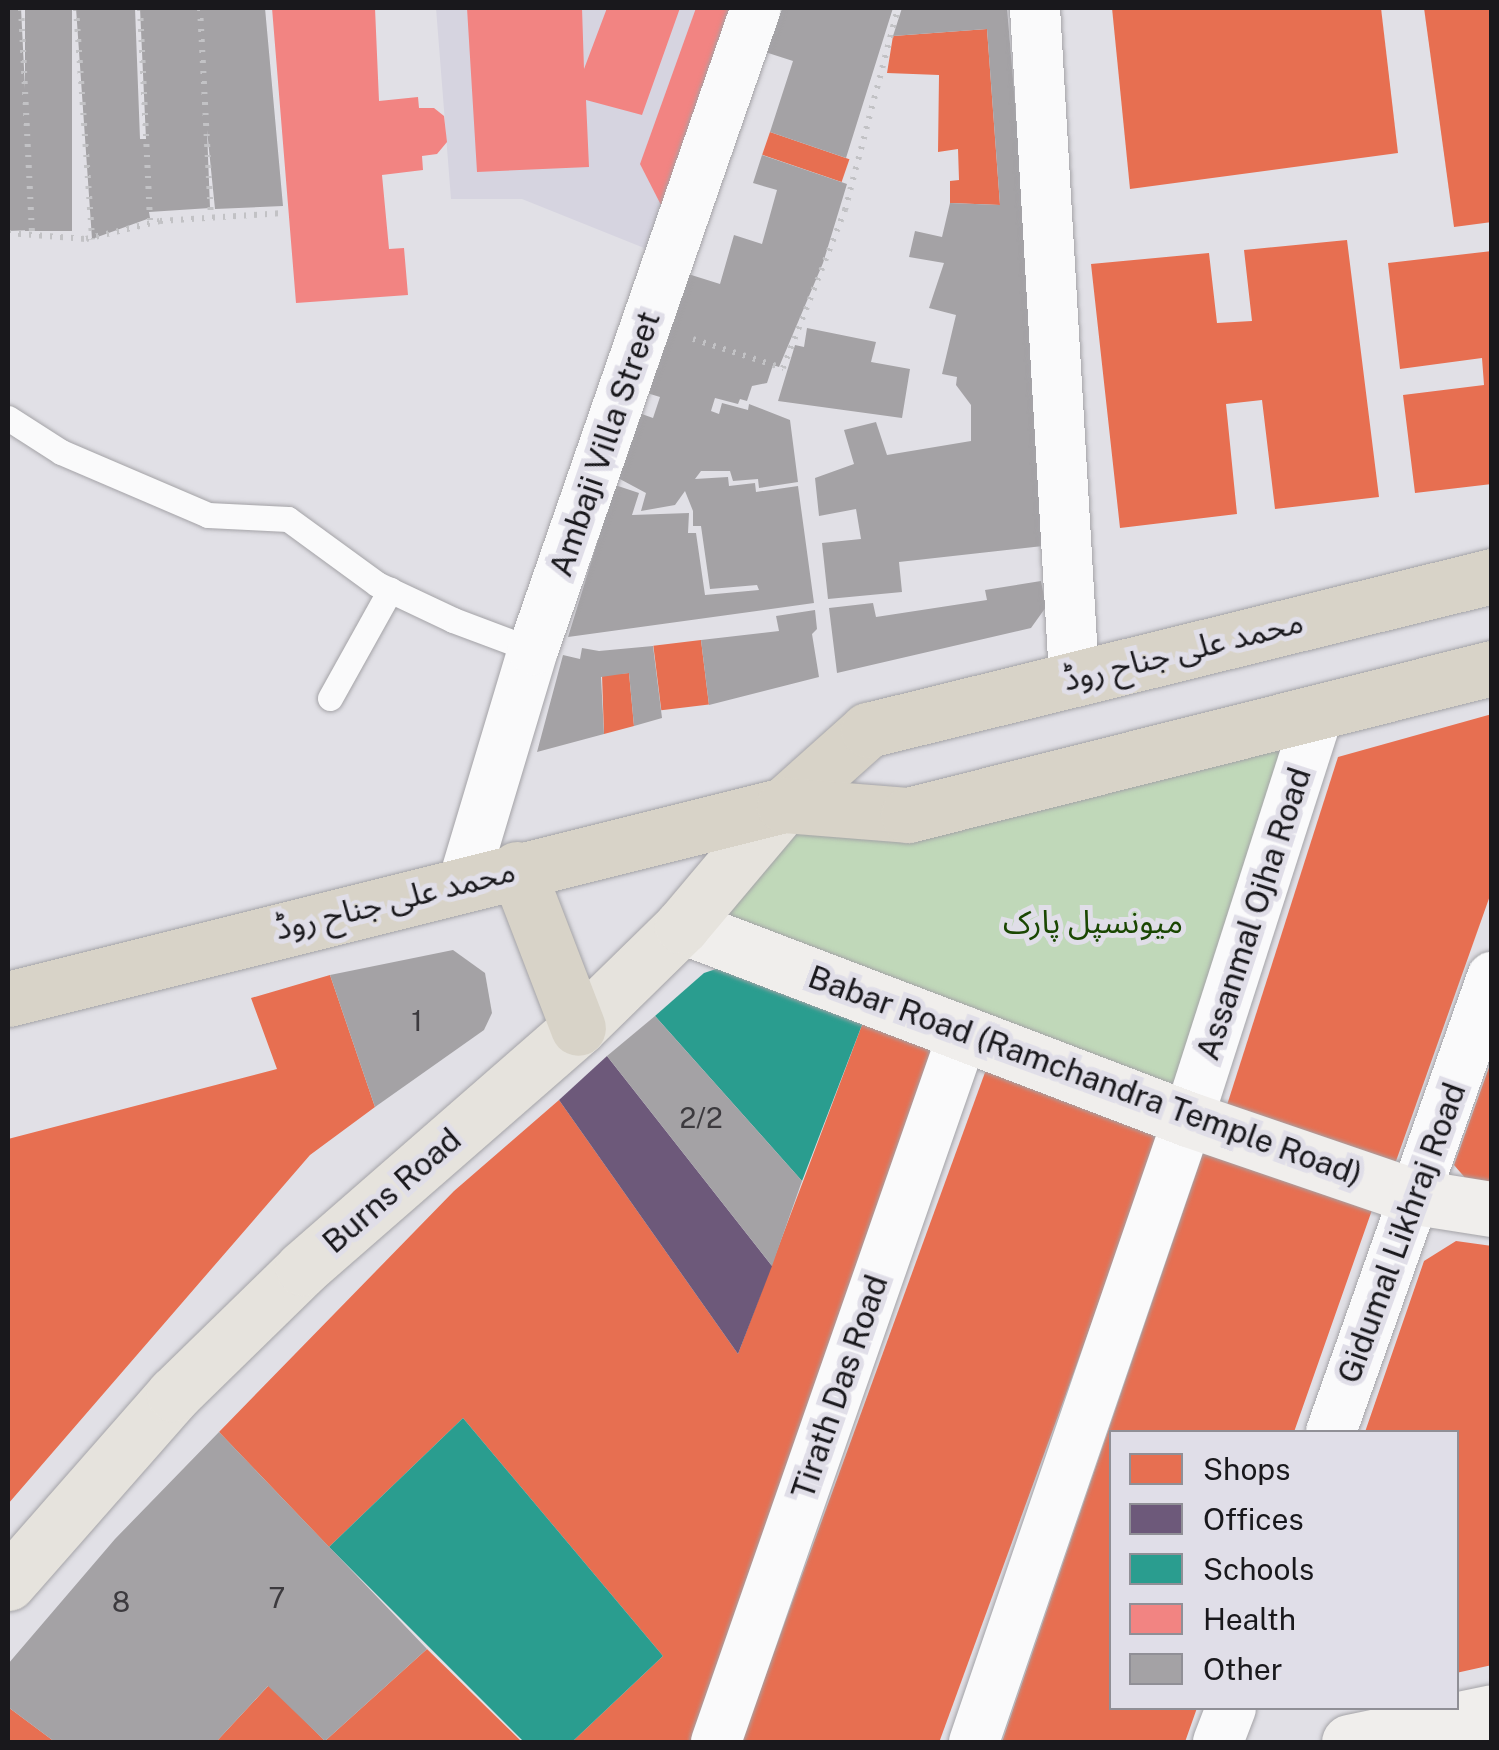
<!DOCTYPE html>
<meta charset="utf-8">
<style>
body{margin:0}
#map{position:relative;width:1499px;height:1750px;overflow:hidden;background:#e1e0e6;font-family:"Public Sans","Noto Sans Arabic",sans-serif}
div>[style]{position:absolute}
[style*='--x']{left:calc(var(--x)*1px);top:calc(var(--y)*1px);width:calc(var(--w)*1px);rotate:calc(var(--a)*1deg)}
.built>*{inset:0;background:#d6d4e0}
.green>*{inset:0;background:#c0d8b9}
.shops>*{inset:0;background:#e76f51;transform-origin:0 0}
.offices>*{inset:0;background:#6d597a}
.schools>*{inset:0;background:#2a9d8f}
.health>*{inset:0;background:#f28482}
.building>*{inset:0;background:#a4a2a5;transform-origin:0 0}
.path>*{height:6px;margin-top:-3px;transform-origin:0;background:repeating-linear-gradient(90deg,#c2c2c5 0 2.5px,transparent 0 10.5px)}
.roads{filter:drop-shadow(0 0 2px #a4a3a7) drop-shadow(0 0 2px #a4a3a7)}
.lane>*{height:25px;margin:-12.5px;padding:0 12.5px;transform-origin:12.5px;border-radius:12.5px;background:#fafafb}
.street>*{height:50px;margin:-25px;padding:0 25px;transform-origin:25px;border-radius:25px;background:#fafafb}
.secondary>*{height:55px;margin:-27.5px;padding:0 27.5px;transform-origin:27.5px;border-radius:27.5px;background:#f0eeec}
.primary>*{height:55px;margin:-27.5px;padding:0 27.5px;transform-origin:27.5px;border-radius:27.5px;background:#e6e3dd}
.highway>*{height:55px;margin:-27.5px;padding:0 27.5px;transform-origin:27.5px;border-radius:27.5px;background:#d8d3c8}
span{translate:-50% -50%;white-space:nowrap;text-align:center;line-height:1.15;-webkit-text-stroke:10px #e0dee8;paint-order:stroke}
.number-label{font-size:28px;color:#3c3a3e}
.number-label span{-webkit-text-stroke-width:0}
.street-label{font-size:32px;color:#19181c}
.park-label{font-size:32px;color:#1a4702}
.frame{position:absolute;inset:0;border:10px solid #19181c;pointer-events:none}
.legend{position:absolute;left:1109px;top:1430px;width:350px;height:280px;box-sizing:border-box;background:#e0dee8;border:2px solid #908f96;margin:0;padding:12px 18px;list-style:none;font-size:30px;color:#19181c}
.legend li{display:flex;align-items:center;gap:20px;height:50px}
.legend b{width:50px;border:2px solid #908f96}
</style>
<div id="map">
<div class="built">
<i style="clip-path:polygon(436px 8px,756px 8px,669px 258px,522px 199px,451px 199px)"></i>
</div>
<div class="green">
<i style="clip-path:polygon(1319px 710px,1188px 1119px,682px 926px,784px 805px,908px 815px)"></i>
</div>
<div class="shops">
<i style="clip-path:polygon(1112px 8px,1381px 8px,1398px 153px,1130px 189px)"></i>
<i style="clip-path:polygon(1424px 8px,1492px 8px,1492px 222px,1454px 227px)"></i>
<i style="clip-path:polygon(987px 29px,1000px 205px,950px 203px,950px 181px,959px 180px,958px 149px,938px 152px,939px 75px,887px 73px,893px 36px)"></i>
<i style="left:770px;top:132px;width:84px;height:24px;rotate:19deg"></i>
<i style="clip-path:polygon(1347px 240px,1379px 497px,1275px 509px,1262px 400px,1226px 404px,1237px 514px,1120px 528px,1091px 264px,1209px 253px,1217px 323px,1252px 321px,1244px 250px)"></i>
<i style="clip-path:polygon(1492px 251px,1492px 484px,1415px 493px,1403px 395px,1484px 385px,1482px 358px,1400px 369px,1388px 263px)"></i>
<i style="left:701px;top:640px;width:65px;height:48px;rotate:83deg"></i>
<i style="clip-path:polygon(629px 673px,634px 726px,604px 734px,602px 675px)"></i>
<i style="clip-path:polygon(1492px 714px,1492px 890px,1395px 1164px,1227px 1105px,1338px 757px)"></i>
<i style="clip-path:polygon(330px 975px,375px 1107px,310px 1155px,8px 1504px,8px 1139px,277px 1069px,251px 998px)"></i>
<i style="clip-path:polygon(865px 1017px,940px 1043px,691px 1742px,572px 1742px,663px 1656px,463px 1418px,329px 1547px,219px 1432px,454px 1191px,559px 1100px,738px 1354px)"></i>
<i style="clip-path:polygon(1492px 1059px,1492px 1184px,1467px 1180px,1454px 1165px)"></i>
<i style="left:987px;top:1067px;width:186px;height:716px;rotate:20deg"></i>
<i style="clip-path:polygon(1203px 1153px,1372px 1210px,1294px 1432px,1112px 1432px,1112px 1708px,1197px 1708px,1185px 1742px,1002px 1742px)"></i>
<i style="clip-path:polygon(1456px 1241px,1492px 1246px,1492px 1665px,1456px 1673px,1456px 1432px,1365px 1432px,1424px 1261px)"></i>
<i style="clip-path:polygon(427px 1649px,522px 1742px,216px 1742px,269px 1685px,325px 1741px)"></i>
<i style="clip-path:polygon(8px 1707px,55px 1742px,8px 1742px)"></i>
</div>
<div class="offices">
<i style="clip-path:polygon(607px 1056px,772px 1266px,738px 1354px,559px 1100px)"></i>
</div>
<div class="schools">
<i style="clip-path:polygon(722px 967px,865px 1017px,802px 1181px,655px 1016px,704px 973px)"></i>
<i style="clip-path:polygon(463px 1418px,663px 1656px,572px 1742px,524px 1742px,329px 1547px)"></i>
</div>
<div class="health">
<i style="clip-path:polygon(272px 8px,375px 8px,379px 101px,418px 97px,419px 108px,434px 108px,444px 116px,447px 142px,437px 154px,422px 156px,423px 170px,382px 175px,389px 249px,404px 248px,408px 295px,296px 303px)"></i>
<i style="clip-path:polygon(467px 8px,582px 8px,584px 69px,607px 8px,680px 8px,642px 115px,586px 100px,589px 167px,477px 172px)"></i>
<i style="clip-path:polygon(696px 8px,730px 8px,662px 207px,640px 164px)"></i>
</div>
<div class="building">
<i style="clip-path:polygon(8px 8px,21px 8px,32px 230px,8px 231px)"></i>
<i style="left:25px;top:8px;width:47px;height:223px"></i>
<i style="clip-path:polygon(76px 8px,135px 8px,140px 139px,146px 139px,140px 8px,265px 8px,283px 206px,215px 209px,207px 130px,210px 208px,149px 212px,150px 218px,92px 239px)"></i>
<i style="clip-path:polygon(776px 8px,893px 8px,846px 158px,770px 132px,793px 61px,762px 51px)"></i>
<i style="clip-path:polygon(902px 8px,1007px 8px,1052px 545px,899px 562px,902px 592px,828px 599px,822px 543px,861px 539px,856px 509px,819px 516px,815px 478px,854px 464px,844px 430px,876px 422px,887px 455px,971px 441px,971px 405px,956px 385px,957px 377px,942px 374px,956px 315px,929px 308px,944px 263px,909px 257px,915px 231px,942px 237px,950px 203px,1000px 205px,987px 29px,893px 36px)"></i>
<i style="clip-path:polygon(762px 155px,847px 184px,823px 263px,779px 367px,773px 365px,767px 383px,752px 386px,747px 401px,740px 399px,738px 404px,715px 398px,711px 411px,719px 414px,722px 403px,748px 410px,749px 404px,790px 420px,798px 482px,759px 488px,758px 479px,733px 481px,730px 471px,701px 471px,695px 479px,728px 477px,729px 486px,755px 483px,756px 492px,798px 486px,814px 603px,568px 637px,615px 485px,639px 493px,632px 515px,689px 513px,688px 533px,696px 533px,705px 595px,759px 590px,757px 585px,710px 589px,701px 526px,693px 526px,693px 511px,685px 491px,675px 505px,641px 511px,646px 493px,618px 478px,639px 413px,653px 418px,660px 397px,647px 393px,685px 273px,720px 284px,734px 235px,762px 244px,777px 190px,753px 183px)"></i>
<i style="clip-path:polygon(807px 328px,876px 342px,871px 362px,910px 369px,902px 418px,778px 401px,795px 345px,804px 347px)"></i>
<i style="clip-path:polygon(1041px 581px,1046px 607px,1031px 628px,837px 673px,829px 608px,873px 603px,876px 617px,987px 600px,985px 590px)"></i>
<i style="clip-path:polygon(815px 610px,817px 629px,812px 634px,819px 677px,709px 705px,701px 640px,779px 631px,776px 616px)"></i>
<i style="clip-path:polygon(653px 646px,662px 718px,634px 726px,629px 673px,601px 677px,604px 734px,537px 752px,563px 655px,580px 659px,582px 648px,599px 651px)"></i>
<i style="clip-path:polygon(453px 950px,485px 973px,492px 1013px,484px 1030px,375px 1107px,330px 975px)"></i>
<i style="clip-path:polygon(655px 1016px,802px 1181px,772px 1266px,607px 1056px)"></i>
<i style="clip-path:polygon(219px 1432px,427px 1649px,325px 1741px,268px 1686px,216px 1742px,55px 1742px,8px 1707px,8px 1664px,115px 1539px)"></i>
</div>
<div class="path">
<i style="--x:21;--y:8;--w:227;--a:87.2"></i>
<i style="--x:76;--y:8;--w:232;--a:86"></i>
<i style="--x:140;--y:8;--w:215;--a:87.3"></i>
<i style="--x:200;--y:8;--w:210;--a:87"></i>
<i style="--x:8;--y:233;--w:78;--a:4.4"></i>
<i style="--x:86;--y:239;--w:76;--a:-13.7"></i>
<i style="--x:160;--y:221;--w:123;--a:-3.7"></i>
<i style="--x:693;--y:339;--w:95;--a:17.9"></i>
<i style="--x:783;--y:368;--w:170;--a:-68.6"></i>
<i style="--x:845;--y:210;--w:209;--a:-75.3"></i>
</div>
<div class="roads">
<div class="lane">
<i style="--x:8;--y:418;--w:63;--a:32.7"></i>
<i style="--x:61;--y:452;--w:160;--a:23.2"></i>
<i style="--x:208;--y:515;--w:80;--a:2.9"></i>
<i style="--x:288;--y:519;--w:110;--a:36.1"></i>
<i style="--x:377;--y:584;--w:84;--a:25.3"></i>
<i style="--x:453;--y:620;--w:85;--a:20.6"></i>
<i style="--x:330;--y:698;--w:124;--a:-60.9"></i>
</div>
<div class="street">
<i style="--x:1035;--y:8;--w:670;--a:86.66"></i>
<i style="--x:463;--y:883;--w:243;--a:-73.3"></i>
<i style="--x:533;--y:650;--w:680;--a:-70.85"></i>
<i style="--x:1331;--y:1432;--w:483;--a:-70.5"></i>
<i style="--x:716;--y:1742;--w:753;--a:-70.77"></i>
<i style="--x:974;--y:1742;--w:659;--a:-71.04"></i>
<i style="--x:1188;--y:1119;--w:429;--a:-72.2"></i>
<i style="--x:1218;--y:1742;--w:36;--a:-69"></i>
</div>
<div class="secondary">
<i style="--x:682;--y:926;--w:542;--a:20.88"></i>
<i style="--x:1188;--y:1119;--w:241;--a:18.9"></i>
<i style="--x:1416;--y:1197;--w:77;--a:9"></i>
<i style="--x:1349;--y:1742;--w:146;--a:-11.8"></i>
</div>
<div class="primary">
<i style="--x:8;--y:1583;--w:252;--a:-48.7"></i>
<i style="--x:174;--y:1394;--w:180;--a:-44.3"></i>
<i style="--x:303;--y:1268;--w:365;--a:-41.1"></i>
<i style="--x:578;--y:1028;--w:146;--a:-44.4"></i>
<i style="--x:682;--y:926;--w:158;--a:-49.9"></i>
</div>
<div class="highway">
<i style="--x:784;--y:805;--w:113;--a:-41.8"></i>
<i style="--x:868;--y:730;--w:643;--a:-13.86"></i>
<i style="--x:517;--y:869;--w:170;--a:69"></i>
<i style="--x:8;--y:999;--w:800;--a:-14.04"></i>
<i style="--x:784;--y:805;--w:124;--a:4.6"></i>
<i style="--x:908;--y:815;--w:602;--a:-14.13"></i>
</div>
</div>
<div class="number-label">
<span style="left:417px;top:1021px">1</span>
<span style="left:701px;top:1118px">2/2</span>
<span style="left:277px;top:1598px">7</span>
<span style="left:121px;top:1602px">8</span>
</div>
<div class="street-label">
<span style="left:605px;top:444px;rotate:-71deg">Ambaji Villa Street</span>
<span style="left:1183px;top:651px;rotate:-14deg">محمد علی جناح روڈ</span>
<span style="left:395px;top:900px;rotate:-14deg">محمد علی جناح روڈ</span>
<span style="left:1254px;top:914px;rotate:-72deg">Assanmal Ojha Road</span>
<span style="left:1085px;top:1076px;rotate:20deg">Babar Road (Ramchandra Temple Road)</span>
<span style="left:392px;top:1191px;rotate:-41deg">Burns Road</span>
<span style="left:1402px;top:1233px;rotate:-70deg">Gidumal Likhraj Road</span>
<span style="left:840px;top:1387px;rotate:-71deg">Tirath Das Road</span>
</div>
<div class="park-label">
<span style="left:1093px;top:922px">میونسپل پارک</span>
</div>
<div class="frame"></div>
<ul class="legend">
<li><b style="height:28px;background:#e76f51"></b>Shops</li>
<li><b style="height:28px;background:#6d597a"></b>Offices</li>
<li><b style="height:28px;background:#2a9d8f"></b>Schools</li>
<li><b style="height:28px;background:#f28482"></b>Health</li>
<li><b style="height:28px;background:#a4a2a5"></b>Other</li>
</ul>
</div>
